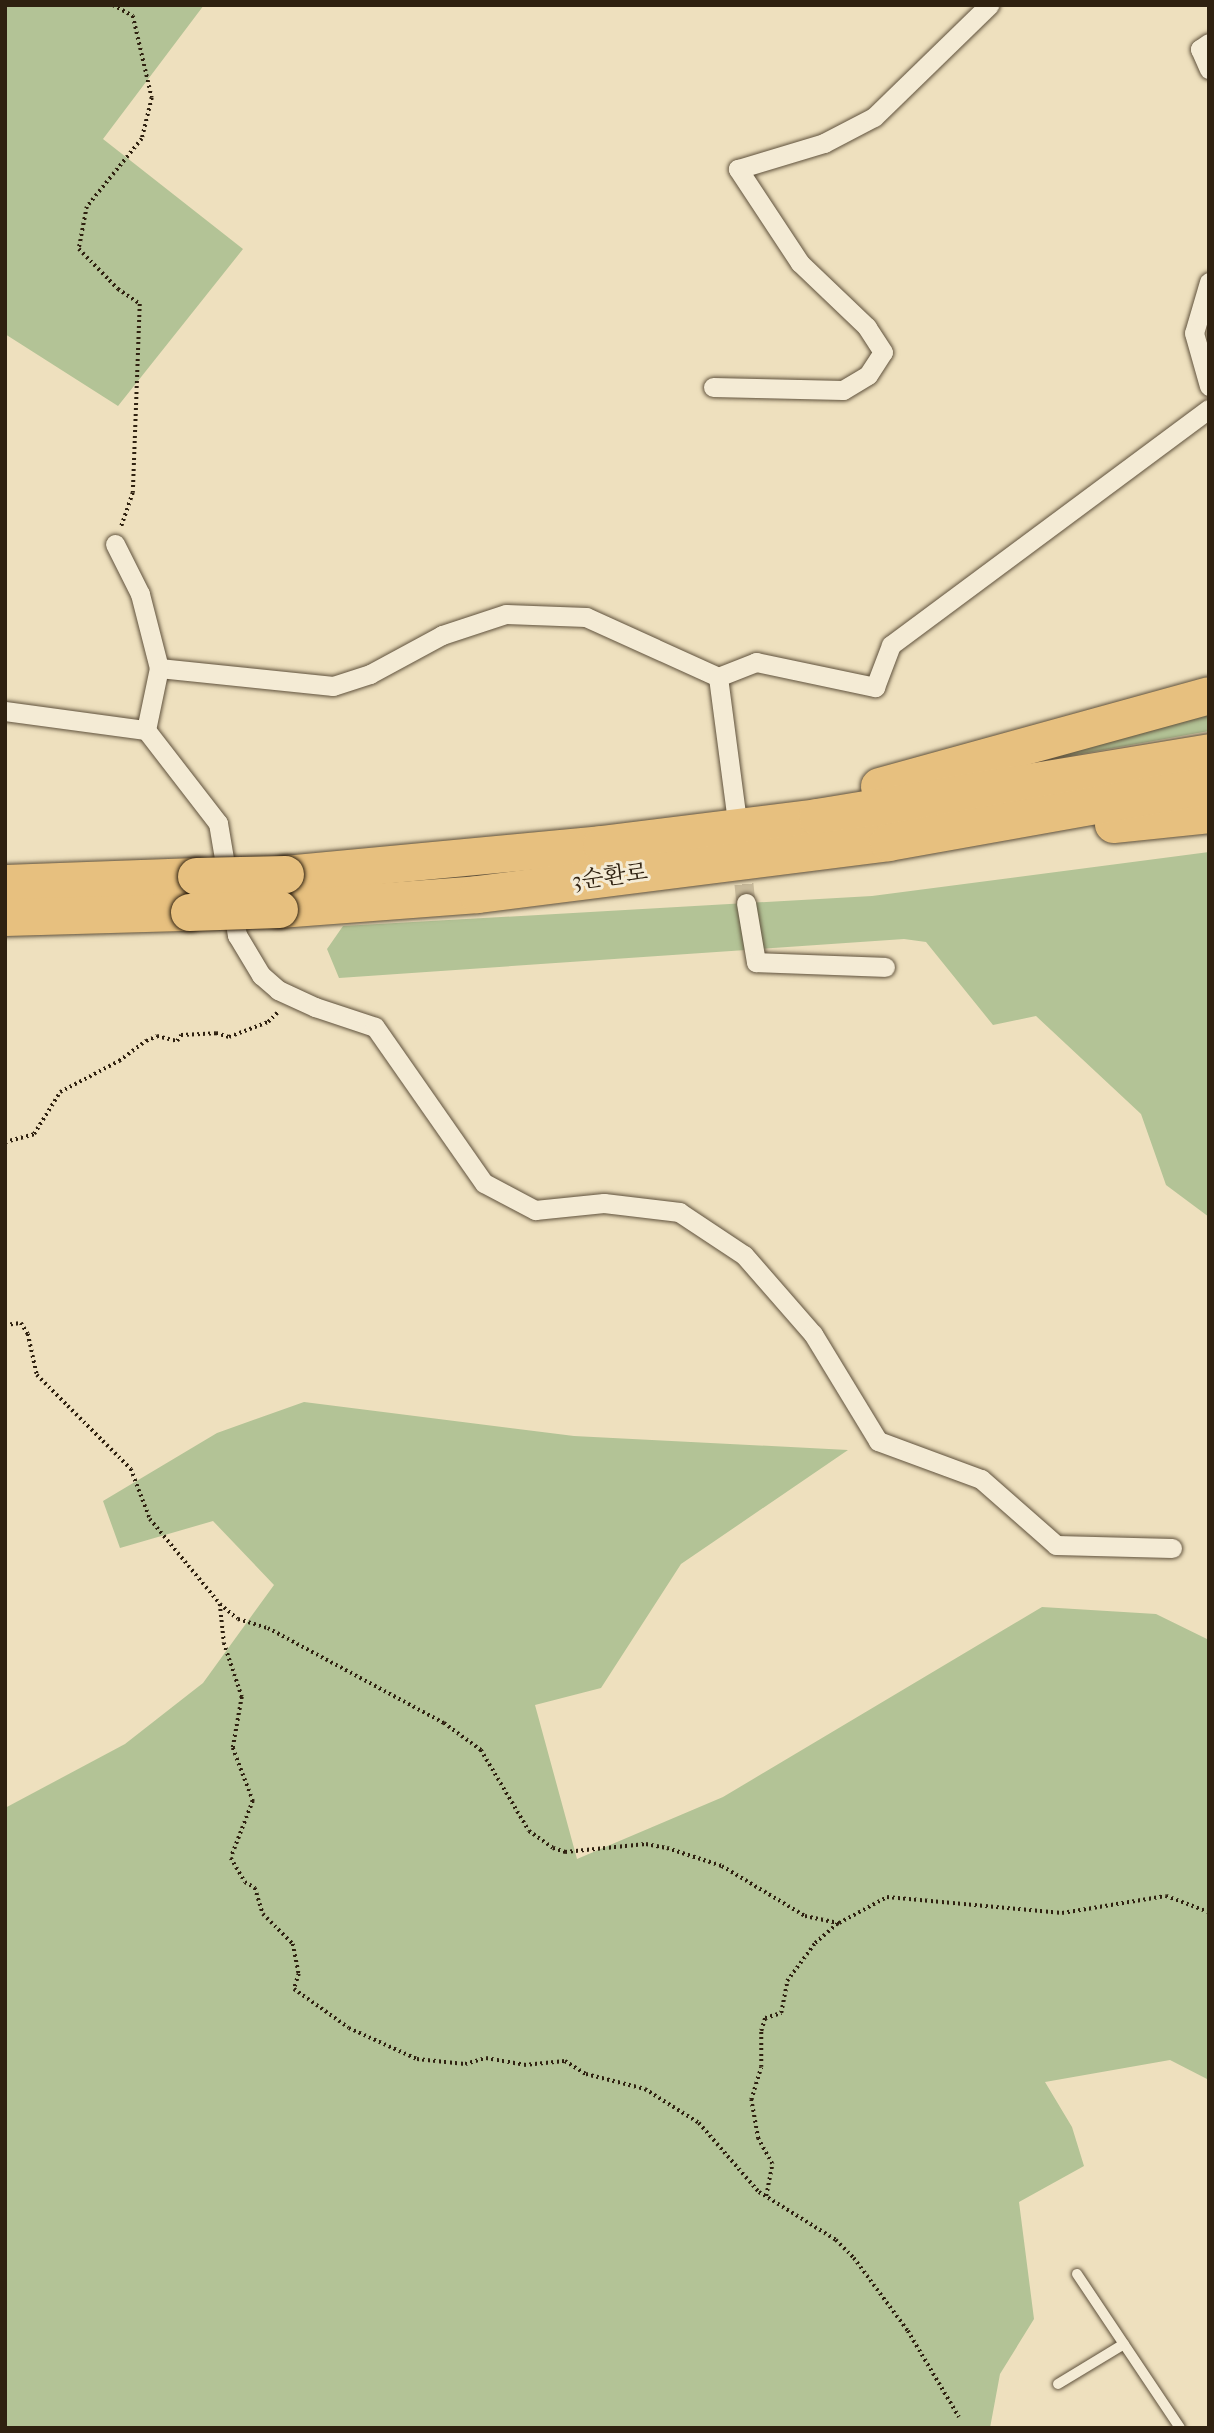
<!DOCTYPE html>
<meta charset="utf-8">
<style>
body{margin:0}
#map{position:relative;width:1214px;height:2433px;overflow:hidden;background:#eee0be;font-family:"IM FELL French Canon","Noto Serif KR",serif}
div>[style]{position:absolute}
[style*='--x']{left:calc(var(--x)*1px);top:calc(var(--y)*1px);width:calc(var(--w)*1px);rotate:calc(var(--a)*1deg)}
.green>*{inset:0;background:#b3c396}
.street-tunnel>*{height:19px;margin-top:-9.5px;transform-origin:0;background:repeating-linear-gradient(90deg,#c8ba9b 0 19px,transparent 0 29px)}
.path>*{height:3.5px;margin-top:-1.75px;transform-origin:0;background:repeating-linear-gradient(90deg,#2f2110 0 2px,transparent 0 5.5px)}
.roads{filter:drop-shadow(0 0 2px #5f513c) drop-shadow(0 0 2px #5f513c)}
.lane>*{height:10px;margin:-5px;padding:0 5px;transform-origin:5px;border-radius:5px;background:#f4ebd5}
.street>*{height:19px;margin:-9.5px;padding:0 9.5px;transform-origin:9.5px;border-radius:9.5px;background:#f4ebd5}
.highway>*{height:37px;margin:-18.5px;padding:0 18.5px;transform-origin:18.5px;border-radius:18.5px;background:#e7c07f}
.bridges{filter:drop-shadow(0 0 2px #2f2110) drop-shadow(0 0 2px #2f2110)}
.highway-bridge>*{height:37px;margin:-18.5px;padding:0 18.5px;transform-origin:18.5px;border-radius:18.5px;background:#e7c07f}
span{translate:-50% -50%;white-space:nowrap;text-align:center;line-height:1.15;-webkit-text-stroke:6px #f4ebd5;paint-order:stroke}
.street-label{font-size:23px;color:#2f2110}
.frame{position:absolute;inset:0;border:7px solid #2f2110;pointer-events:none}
</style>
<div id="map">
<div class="green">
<i style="clip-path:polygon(5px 5px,204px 5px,103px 139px,243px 249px,118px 406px,5px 334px)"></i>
<i style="clip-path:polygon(1209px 708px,1209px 731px,1014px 766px)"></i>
<i style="clip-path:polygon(1209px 852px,1209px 1217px,1166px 1185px,1141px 1114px,1036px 1016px,993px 1025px,926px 942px,904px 939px,339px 978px,327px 949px,343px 926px,872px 896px)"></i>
<i style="clip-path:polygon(304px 1402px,574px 1436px,848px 1450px,681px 1564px,601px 1688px,535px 1705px,577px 1859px,723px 1797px,1042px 1607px,1156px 1614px,1209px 1640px,1209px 2080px,1170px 2060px,1045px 2082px,1072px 2127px,1084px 2166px,1019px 2202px,1034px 2319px,1000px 2374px,990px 2428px,5px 2428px,5px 1808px,125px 1744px,203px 1683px,274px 1585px,213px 1521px,120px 1548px,103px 1501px,217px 1433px)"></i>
</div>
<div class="street-tunnel">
<i style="--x:741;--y:855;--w:48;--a:84.1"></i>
</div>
<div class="path">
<i style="--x:113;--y:5;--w:23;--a:29"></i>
<i style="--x:133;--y:16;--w:84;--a:77"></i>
<i style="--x:152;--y:98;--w:42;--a:103.7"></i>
<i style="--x:142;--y:139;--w:87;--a:129"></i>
<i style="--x:87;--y:207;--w:43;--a:100.8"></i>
<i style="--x:79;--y:249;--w:56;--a:45.7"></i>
<i style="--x:118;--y:289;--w:27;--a:34"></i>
<i style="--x:140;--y:304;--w:189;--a:92.1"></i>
<i style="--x:133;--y:493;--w:36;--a:109"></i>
<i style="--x:5;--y:1142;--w:30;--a:-15"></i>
<i style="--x:34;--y:1134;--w:49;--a:-58.2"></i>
<i style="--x:60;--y:1092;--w:67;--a:-27.7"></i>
<i style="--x:119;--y:1061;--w:34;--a:-37"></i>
<i style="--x:146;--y:1041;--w:12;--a:-24"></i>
<i style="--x:157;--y:1036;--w:21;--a:14"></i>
<i style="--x:177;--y:1041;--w:7;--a:-56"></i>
<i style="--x:181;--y:1035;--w:35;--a:-3"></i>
<i style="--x:216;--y:1033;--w:14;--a:17"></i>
<i style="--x:229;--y:1037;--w:42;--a:-21"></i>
<i style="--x:268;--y:1022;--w:14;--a:-45"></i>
<i style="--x:5;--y:1325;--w:16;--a:-7"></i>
<i style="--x:21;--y:1323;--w:13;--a:58"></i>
<i style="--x:28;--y:1334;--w:42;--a:77.6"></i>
<i style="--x:37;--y:1375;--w:133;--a:45"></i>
<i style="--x:131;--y:1469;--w:53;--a:69.2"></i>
<i style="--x:150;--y:1519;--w:110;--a:50.5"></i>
<i style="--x:220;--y:1604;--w:23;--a:40"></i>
<i style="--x:238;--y:1619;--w:31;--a:17"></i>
<i style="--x:268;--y:1628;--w:200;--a:28.4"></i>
<i style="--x:444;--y:1723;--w:46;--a:36.1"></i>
<i style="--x:481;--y:1750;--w:94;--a:59.3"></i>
<i style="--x:529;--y:1831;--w:29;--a:35"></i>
<i style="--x:553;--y:1848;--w:13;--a:18"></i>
<i style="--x:565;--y:1852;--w:81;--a:-5.6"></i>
<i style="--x:646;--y:1844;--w:21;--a:11"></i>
<i style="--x:667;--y:1848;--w:58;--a:18.1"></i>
<i style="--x:722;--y:1866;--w:97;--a:31.1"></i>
<i style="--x:805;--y:1916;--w:35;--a:12"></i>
<i style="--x:839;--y:1923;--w:55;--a:-28.4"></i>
<i style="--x:887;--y:1897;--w:176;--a:5.2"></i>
<i style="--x:1062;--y:1913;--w:105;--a:-9.3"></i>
<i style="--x:1166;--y:1896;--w:46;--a:20.4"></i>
<i style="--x:220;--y:1604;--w:39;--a:84"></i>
<i style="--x:224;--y:1643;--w:57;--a:71.6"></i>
<i style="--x:242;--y:1697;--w:52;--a:100"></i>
<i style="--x:233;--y:1748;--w:57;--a:69.3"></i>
<i style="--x:253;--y:1801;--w:61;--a:111.1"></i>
<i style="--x:231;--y:1858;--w:28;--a:60"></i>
<i style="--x:245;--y:1882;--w:12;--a:31"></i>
<i style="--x:255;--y:1888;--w:27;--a:73"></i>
<i style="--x:263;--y:1914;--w:42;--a:45"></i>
<i style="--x:293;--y:1944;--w:31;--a:79"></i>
<i style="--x:299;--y:1974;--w:16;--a:108"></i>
<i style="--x:294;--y:1989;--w:67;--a:35.3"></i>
<i style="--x:349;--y:2028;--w:75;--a:24.5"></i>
<i style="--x:417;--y:2059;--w:48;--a:5.9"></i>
<i style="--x:465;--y:2064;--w:22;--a:-16"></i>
<i style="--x:486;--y:2058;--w:39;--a:10"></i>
<i style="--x:524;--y:2065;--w:41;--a:-5.6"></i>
<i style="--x:565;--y:2061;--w:25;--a:32"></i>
<i style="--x:586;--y:2074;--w:61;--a:14.3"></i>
<i style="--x:645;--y:2089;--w:64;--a:32.2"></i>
<i style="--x:699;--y:2123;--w:91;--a:49"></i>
<i style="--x:759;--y:2192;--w:91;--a:31.9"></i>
<i style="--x:836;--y:2240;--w:25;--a:45"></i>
<i style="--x:854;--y:2258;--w:91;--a:53.5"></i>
<i style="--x:908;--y:2331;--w:100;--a:59.3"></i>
<i style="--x:766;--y:2196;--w:33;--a:-79"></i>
<i style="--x:772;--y:2164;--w:29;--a:-119"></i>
<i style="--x:758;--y:2139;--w:40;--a:-100"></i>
<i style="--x:751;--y:2100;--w:34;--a:-73"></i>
<i style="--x:761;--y:2067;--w:36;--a:-90"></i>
<i style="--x:761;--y:2031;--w:14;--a:-73"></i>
<i style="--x:765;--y:2018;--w:17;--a:-17"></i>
<i style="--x:781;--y:2013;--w:33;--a:-79"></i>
<i style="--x:787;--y:1981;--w:47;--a:-53.6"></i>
<i style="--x:815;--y:1943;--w:30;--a:-41"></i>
</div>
<div class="roads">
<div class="lane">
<i style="--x:1077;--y:2274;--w:185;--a:56.2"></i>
<i style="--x:1058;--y:2384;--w:77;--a:-31.2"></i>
</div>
<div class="street">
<i style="--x:1209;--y:43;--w:11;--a:146"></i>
<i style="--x:1200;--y:49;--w:22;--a:66"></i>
<i style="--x:1209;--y:282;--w:53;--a:106.4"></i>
<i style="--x:1194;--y:333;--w:55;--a:74.2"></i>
<i style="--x:713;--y:387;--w:130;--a:1.3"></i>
<i style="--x:843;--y:390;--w:29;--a:-31"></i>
<i style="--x:868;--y:375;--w:27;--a:-57"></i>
<i style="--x:883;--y:352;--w:30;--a:-123"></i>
<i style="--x:867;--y:327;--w:93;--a:-136.3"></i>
<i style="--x:800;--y:263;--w:113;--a:-123.4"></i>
<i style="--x:738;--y:169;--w:90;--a:-16.8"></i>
<i style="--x:824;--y:143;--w:56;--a:-27.5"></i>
<i style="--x:874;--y:117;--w:161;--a:-44.2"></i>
<i style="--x:115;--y:544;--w:56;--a:63.4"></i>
<i style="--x:140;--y:594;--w:76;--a:75.6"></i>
<i style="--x:159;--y:668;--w:175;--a:5.9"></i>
<i style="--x:333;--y:686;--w:39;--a:-18"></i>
<i style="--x:370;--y:674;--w:82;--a:-28.4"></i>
<i style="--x:442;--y:635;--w:67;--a:-18.2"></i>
<i style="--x:506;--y:614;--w:80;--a:2.1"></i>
<i style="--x:586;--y:617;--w:145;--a:24.4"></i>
<i style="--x:718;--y:677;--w:41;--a:-21.5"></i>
<i style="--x:756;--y:662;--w:122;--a:11.9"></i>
<i style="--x:875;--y:687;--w:45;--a:-69.1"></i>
<i style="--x:891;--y:645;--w:396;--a:-36.6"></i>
<i style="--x:718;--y:677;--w:137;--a:82.5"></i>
<i style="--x:5;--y:711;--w:142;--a:7.7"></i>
<i style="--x:146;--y:730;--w:118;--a:52.3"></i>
<i style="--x:218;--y:823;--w:114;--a:80.4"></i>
<i style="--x:237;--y:935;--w:47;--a:59"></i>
<i style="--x:261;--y:975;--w:23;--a:41"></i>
<i style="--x:278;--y:990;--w:41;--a:24.7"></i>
<i style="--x:315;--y:1007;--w:63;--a:18.4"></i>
<i style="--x:375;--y:1027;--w:190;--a:55.1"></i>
<i style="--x:484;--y:1183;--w:58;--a:27.9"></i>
<i style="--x:535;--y:1210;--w:69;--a:-5.8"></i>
<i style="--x:604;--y:1203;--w:76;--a:6.8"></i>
<i style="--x:679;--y:1212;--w:78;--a:33.5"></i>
<i style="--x:744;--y:1255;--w:105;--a:48.9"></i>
<i style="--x:813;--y:1334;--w:125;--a:58.7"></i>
<i style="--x:878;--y:1441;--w:110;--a:20.3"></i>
<i style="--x:981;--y:1479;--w:100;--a:41.3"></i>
<i style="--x:1056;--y:1545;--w:116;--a:1.5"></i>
<i style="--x:146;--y:730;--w:63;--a:-78.2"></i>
<i style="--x:746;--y:903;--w:60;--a:80.4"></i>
<i style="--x:756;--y:962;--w:129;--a:2.2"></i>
</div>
<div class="highway">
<i style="--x:879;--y:786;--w:342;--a:-15.4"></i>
<i style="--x:1113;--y:824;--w:97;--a:-5.9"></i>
<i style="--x:285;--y:874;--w:317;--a:-5.4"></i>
<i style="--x:601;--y:844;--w:218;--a:-7.1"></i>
<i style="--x:817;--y:817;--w:397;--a:-9.4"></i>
<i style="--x:5;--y:883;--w:191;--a:-2.1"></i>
<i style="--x:279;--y:909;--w:199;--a:-4.3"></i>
<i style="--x:477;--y:894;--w:414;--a:-7.2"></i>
<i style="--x:888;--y:842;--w:326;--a:-10.1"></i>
<i style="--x:5;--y:917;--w:184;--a:-1.6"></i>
</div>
</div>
<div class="bridges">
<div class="highway-bridge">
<i style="--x:196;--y:876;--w:89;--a:-1.3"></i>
<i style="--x:189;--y:912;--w:90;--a:-1.9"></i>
</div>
</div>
<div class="street-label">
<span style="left:610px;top:877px;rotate:-7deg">3순환로</span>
</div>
<div class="frame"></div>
</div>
